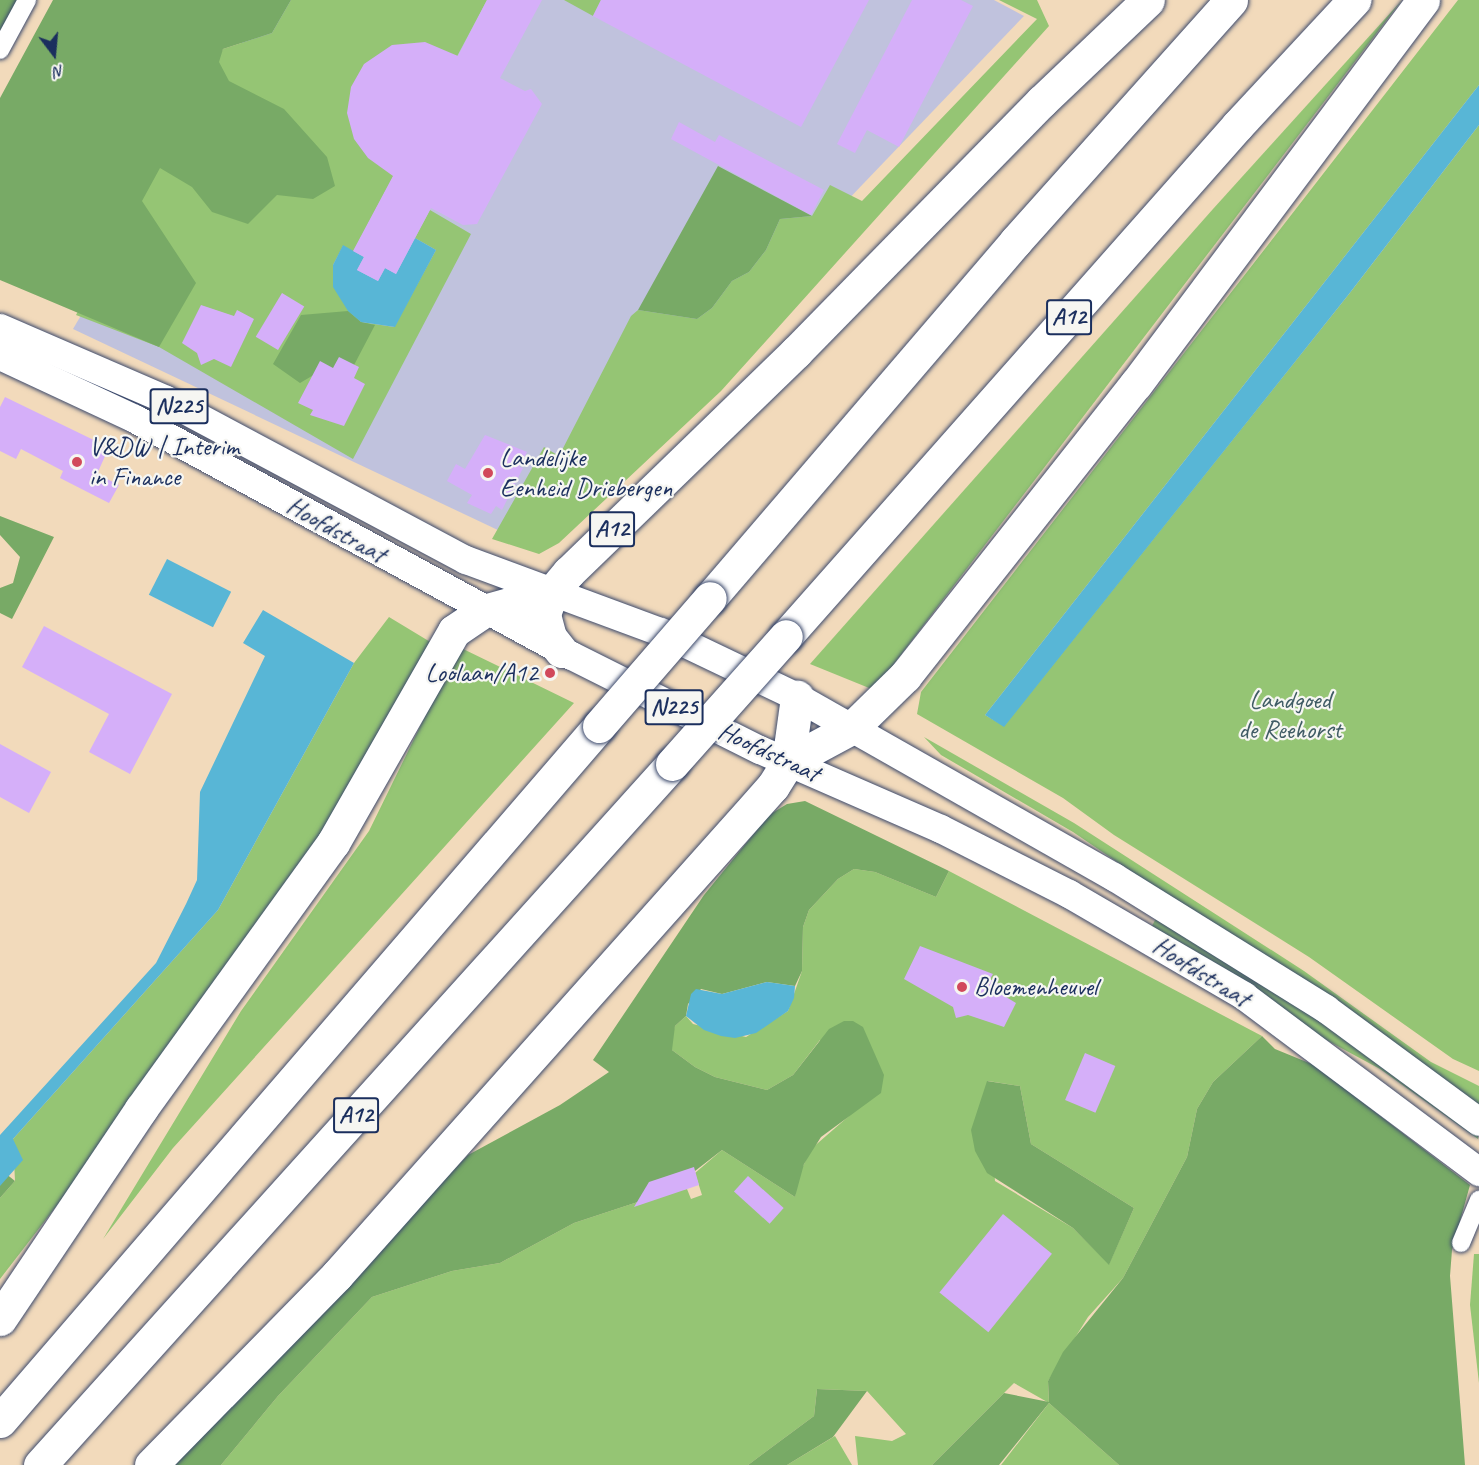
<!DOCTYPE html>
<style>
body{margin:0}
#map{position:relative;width:1479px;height:1465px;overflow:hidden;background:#f2dabb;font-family:Caveat,sans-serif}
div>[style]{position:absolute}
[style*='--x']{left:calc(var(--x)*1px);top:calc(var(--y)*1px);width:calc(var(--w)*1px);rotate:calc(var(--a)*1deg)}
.industrial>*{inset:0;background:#c0c2dd}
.green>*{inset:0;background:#95c574}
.forest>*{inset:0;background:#78aa66}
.water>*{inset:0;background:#58b6d6;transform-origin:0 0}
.building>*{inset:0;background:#d5aff9;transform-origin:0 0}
.roads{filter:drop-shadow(0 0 2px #3b496c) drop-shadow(0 0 2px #3b496c)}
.minor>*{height:18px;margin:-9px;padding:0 9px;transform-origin:9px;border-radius:9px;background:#fff}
.primary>*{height:28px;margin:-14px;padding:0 14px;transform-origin:14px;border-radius:14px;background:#fff}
.motorway>*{height:33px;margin:-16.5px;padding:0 16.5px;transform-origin:16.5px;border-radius:16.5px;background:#fff}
.bridges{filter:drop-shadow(0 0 2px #3b496c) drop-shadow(0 0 2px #3b496c)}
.motorway-bridge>*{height:33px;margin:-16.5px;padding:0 16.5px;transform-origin:16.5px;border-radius:16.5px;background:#fff}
.dots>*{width:16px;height:16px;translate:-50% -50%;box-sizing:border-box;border:3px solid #f6f6f2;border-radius:50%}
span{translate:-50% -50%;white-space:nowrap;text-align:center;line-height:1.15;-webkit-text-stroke:4.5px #f6f6f2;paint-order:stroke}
.shield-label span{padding:2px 4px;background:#f6f6f2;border:2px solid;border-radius:4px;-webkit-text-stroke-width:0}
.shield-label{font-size:24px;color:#1b2f5e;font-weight:700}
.poi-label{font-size:26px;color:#1b2f5e}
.left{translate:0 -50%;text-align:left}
.right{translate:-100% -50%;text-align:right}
.street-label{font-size:26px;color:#1b2f5e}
.park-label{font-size:26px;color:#405c65}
.north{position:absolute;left:24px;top:24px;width:60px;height:60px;-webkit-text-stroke:4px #f6f6f2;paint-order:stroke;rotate:164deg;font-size:16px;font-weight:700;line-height:24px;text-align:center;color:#1b2f5e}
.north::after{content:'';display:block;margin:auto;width:21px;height:27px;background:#1b2f5e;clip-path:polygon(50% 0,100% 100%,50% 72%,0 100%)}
</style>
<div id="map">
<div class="industrial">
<i style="clip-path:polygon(267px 0,994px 0,1024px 16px,521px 541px,73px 329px)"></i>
</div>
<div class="green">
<i style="clip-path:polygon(291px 0,487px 0,353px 252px,343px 246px,333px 265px,333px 283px,361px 322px,394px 327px,436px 250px,415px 238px,430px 210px,471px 234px,353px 459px,159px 347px,76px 315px,223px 49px,272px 33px)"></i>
<i style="clip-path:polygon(564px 0,601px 0,593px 16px)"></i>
<i style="clip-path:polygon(999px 0,1037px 0,1049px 26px,721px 391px,559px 543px,539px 554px,492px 539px,544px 447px,559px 456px,631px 316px,638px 310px,697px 319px,712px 308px,732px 281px,749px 272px,766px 250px,780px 219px,812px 216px,830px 185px,862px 201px,1037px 19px)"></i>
<i style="clip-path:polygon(1402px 0,874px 690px,810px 664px,1213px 209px)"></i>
<i style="clip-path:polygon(1458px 0,1479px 0,1479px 85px,985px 715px,1004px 726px,1349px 294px,1479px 125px,1479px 1071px,1453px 1059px,1309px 957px,1114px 835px,1063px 798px,917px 714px,921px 692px)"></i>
<i style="clip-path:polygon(389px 617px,432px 643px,358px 781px,85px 1169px,0 1279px,0 1198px,15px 1181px,13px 1139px,218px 910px,354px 663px)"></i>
<i style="clip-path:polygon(459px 647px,574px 703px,173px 1148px,103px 1239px,241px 1011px,369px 831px)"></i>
<i style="clip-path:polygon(924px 737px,1074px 823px,1304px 971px,1431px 1062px,1479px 1086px,1479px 1108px,1073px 832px,941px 755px)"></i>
<i style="clip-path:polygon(evenodd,854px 869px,875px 872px,936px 897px,949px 871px,1262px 1036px,1213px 1082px,1197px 1109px,1187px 1157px,1123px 1278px,1088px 1317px,1048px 1381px,1049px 1403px,1119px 1465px,1001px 1465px,1049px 1403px,1014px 1383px,932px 1465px,858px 1465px,855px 1436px,892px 1441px,906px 1434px,867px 1391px,817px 1389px,814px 1416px,748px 1465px,221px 1465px,278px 1396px,372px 1297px,452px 1271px,500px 1263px,574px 1223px,668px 1192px,687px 1189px,691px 1199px,702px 1195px,695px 1173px,722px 1150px,795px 1197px,797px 1179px,811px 1149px,849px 1116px,820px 1040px,793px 1075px,767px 1090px,715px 1077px,695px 1067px,672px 1050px,671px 1038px,675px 1026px,686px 1016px,693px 1024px,746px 1037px,788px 1011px,802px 971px,803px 927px,809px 910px,838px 879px,854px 869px,988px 1081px,1020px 1086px,1031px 1144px,1134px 1208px,1109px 1264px,1073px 1228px,995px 1181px,988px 1081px)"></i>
<i style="clip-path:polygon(1158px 914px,1293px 999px,1478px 1135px,1478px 1139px,1380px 1069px,1306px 1029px,1152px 926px)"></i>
<i style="clip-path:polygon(1474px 1254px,1479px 1254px,1479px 1383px,1470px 1305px)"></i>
<i style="clip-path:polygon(835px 1436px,852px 1465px,787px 1465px)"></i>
</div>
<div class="forest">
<i style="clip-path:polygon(0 0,26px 0,0 46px)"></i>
<i style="clip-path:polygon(53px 0,291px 0,272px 33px,223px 49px,219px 62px,229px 81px,284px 109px,327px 157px,335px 186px,313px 199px,277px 195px,248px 224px,212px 212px,192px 187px,160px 168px,142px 201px,196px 283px,159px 347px,0 280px,0 98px)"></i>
<i style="clip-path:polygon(718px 166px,812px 216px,780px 219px,766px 250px,749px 272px,732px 281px,712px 308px,697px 319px,638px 310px)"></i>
<i style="clip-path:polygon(348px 311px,361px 322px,375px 325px,353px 367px,322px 370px,300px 383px,273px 364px,301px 315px)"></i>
<i style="clip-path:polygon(0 516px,54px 537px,12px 619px,0 613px,0 588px,13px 583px,20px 557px,0 535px)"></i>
<i style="clip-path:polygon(805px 801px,949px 871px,936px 897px,875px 872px,854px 869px,838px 879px,809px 910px,803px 927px,802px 971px,795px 986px,767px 982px,722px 994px,701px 989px,688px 1004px,686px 1016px,675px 1026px,672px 1050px,695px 1067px,715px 1077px,767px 1090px,793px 1075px,829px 1029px,844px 1021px,853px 1021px,863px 1027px,884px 1075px,881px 1093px,821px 1137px,804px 1164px,795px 1197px,722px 1150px,668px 1192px,574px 1223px,500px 1263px,452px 1271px,372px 1297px,278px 1396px,221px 1465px,170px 1465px,468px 1155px,560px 1105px,609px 1072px,593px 1060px,704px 895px,769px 815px,787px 804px)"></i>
<i style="clip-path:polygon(1262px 1036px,1275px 1049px,1314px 1065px,1470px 1185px,1452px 1250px,1450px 1276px,1465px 1465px,1119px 1465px,1049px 1403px,999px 1465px,932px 1465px,1004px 1393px,1049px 1402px,1048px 1381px,1063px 1352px,1123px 1278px,1187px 1157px,1197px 1109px,1213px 1082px)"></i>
<i style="clip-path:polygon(987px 1081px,1020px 1086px,1031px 1144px,1134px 1208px,1109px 1265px,1073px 1228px,987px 1173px,975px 1151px,971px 1130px)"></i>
<i style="clip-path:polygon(0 1169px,15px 1181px,0 1198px)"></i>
<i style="clip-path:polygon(817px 1389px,867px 1391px,833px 1437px,787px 1465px,748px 1465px,814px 1416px)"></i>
</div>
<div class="water">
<i style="clip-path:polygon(1479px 85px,1479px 125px,1349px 294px,1004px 727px,985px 715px)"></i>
<i style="clip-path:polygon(415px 238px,436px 250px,395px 327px,361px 322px,348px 311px,333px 287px,333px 265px,343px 245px,364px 257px,357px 270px,378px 281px,385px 268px,396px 274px)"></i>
<i style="left:167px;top:559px;width:72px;height:40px;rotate:27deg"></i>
<i style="clip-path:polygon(263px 610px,354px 663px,218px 910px,13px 1139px,23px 1160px,0 1186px,0 1135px,156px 963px,186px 904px,197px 880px,200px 792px,265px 656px,243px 643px)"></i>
<i style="clip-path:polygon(767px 982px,795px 986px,794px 998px,788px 1011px,756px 1033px,735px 1038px,721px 1036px,704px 1030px,686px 1016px,691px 994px,696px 989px,722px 994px)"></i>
</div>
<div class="building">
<i style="clip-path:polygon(487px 0,542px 0,500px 78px,525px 91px,531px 89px,542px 104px,477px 224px,463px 225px,431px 208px,396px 274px,385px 268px,378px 281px,357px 270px,364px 257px,353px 251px,393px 176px,368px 158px,354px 139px,347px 113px,351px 87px,364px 64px,392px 45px,425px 42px,458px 56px)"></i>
<i style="clip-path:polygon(601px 0,869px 0,801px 127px,593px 16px)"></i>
<i style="clip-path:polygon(912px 0,961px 0,973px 6px,899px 147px,867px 130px,855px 153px,837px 144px)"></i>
<i style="clip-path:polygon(679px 122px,715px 142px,719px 135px,824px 190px,811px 215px,671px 139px)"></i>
<i style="left:282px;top:293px;width:26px;height:51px;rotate:31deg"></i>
<i style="clip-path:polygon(201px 305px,234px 316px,237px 310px,254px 319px,231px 367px,214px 359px,201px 365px,197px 353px,182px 343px)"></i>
<i style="clip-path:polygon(339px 357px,359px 367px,354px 378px,365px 384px,344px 426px,310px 415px,313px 410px,298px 403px,320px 361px,333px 368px)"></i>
<i style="clip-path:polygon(5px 397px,104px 445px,106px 454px,97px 474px,119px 485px,109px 503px,60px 478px,63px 471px,21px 449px,16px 459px,0 451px,0 407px)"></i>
<i style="clip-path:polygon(485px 435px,527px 452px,519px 467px,523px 468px,502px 510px,496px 506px,491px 514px,467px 503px,472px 495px,447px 481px,456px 464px,465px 469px)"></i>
<i style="clip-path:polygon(44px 626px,172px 694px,130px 774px,89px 752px,109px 714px,22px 667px)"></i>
<i style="clip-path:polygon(0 744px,51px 772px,29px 813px,0 797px)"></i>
<i style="clip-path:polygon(920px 946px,993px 974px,990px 979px,1004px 987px,1001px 994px,1016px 1003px,1004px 1027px,968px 1015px,956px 1018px,953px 1007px,904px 979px)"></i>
<i style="left:1085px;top:1053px;width:33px;height:51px;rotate:23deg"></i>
<i style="clip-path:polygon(694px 1167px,699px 1185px,634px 1207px,649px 1182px)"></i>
<i style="left:748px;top:1176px;width:48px;height:21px;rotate:42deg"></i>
<i style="left:1003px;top:1214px;width:63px;height:101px;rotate:39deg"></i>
</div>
<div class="roads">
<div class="minor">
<i style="--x:0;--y:50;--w:57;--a:-61.6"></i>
<i style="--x:1461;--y:1243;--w:47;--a:-67.3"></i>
</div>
<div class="primary">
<i style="--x:0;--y:328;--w:181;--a:23.4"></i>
<i style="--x:166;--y:400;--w:340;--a:28.1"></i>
<i style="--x:466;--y:560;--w:208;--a:20.3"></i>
<i style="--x:661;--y:632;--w:151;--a:25.5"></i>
<i style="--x:797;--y:697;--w:365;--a:29.6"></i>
<i style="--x:1114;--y:877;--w:250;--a:31.9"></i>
<i style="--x:1326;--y:1009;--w:190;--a:36.4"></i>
<i style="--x:0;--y:356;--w:149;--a:25"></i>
<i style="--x:135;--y:419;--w:495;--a:28.5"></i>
<i style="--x:570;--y:655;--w:212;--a:26.6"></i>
<i style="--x:760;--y:750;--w:197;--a:23.6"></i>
<i style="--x:941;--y:829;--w:144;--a:26.9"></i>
<i style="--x:1069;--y:894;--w:203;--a:30.2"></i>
<i style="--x:1244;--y:996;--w:294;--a:36.8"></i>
</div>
<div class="motorway">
<i style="--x:710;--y:598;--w:469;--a:-49.4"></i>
<i style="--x:1015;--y:242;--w:324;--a:-48.2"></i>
<i style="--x:786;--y:636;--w:682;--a:-48.51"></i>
<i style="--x:1238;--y:125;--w:171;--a:-47.1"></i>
<i style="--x:561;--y:651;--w:18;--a:-128"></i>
<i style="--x:550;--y:637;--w:24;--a:-105"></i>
<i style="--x:544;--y:614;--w:23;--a:-70"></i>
<i style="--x:552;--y:592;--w:26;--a:-50"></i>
<i style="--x:569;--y:572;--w:316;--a:-44.1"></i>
<i style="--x:796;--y:352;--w:351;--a:-45.6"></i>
<i style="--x:1042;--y:101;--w:146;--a:-43.6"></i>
<i style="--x:788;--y:762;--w:74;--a:-28.3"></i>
<i style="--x:853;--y:727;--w:73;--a:-44.4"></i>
<i style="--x:905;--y:676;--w:372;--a:-51.7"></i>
<i style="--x:1136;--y:384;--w:479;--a:-53.2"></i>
<i style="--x:0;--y:1319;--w:253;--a:-56.1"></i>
<i style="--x:141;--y:1109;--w:328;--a:-54.2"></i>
<i style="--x:333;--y:843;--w:244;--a:-60.3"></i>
<i style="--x:454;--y:631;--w:36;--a:-34"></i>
<i style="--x:484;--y:611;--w:71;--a:-15.6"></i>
<i style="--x:0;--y:1421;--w:918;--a:-49.24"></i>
<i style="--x:40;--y:1465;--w:944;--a:-47.96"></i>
<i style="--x:151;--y:1465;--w:266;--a:-45.6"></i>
<i style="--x:337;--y:1275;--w:655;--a:-48.28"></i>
<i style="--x:773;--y:786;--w:28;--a:-58"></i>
<i style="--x:788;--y:762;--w:66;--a:-82.1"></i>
</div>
</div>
<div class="bridges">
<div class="motorway-bridge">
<i style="--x:599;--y:726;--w:169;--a:-49.1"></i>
<i style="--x:672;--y:764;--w:171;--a:-48.3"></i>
</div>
</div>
<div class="dots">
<i style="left:77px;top:462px;background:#d1495b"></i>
<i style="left:488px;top:473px;background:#d1495b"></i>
<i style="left:550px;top:673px;background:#d1495b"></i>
<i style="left:962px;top:987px;background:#d1495b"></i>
</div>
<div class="shield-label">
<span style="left:1069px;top:317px">A12</span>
<span style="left:179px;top:406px">N225</span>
<span style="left:612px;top:529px">A12</span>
<span style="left:674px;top:707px">N225</span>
<span style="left:356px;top:1115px">A12</span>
</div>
<div class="poi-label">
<span class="left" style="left:89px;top:462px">V&amp;DW | Interim<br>in Finance</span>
<span class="left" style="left:500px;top:473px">Landelijke<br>Eenheid Driebergen</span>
<span class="right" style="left:538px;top:673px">Loolaan/A12</span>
<span class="left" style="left:974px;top:987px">Bloemenheuvel</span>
</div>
<div class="street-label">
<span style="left:336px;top:530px;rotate:29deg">Hoofdstraat</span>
<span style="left:769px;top:752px;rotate:25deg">Hoofdstraat</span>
<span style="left:1201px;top:972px;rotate:32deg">Hoofdstraat</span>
</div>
<div class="park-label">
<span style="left:1290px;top:715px">Landgoed<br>de Reehorst</span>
</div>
<div class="north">N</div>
</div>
